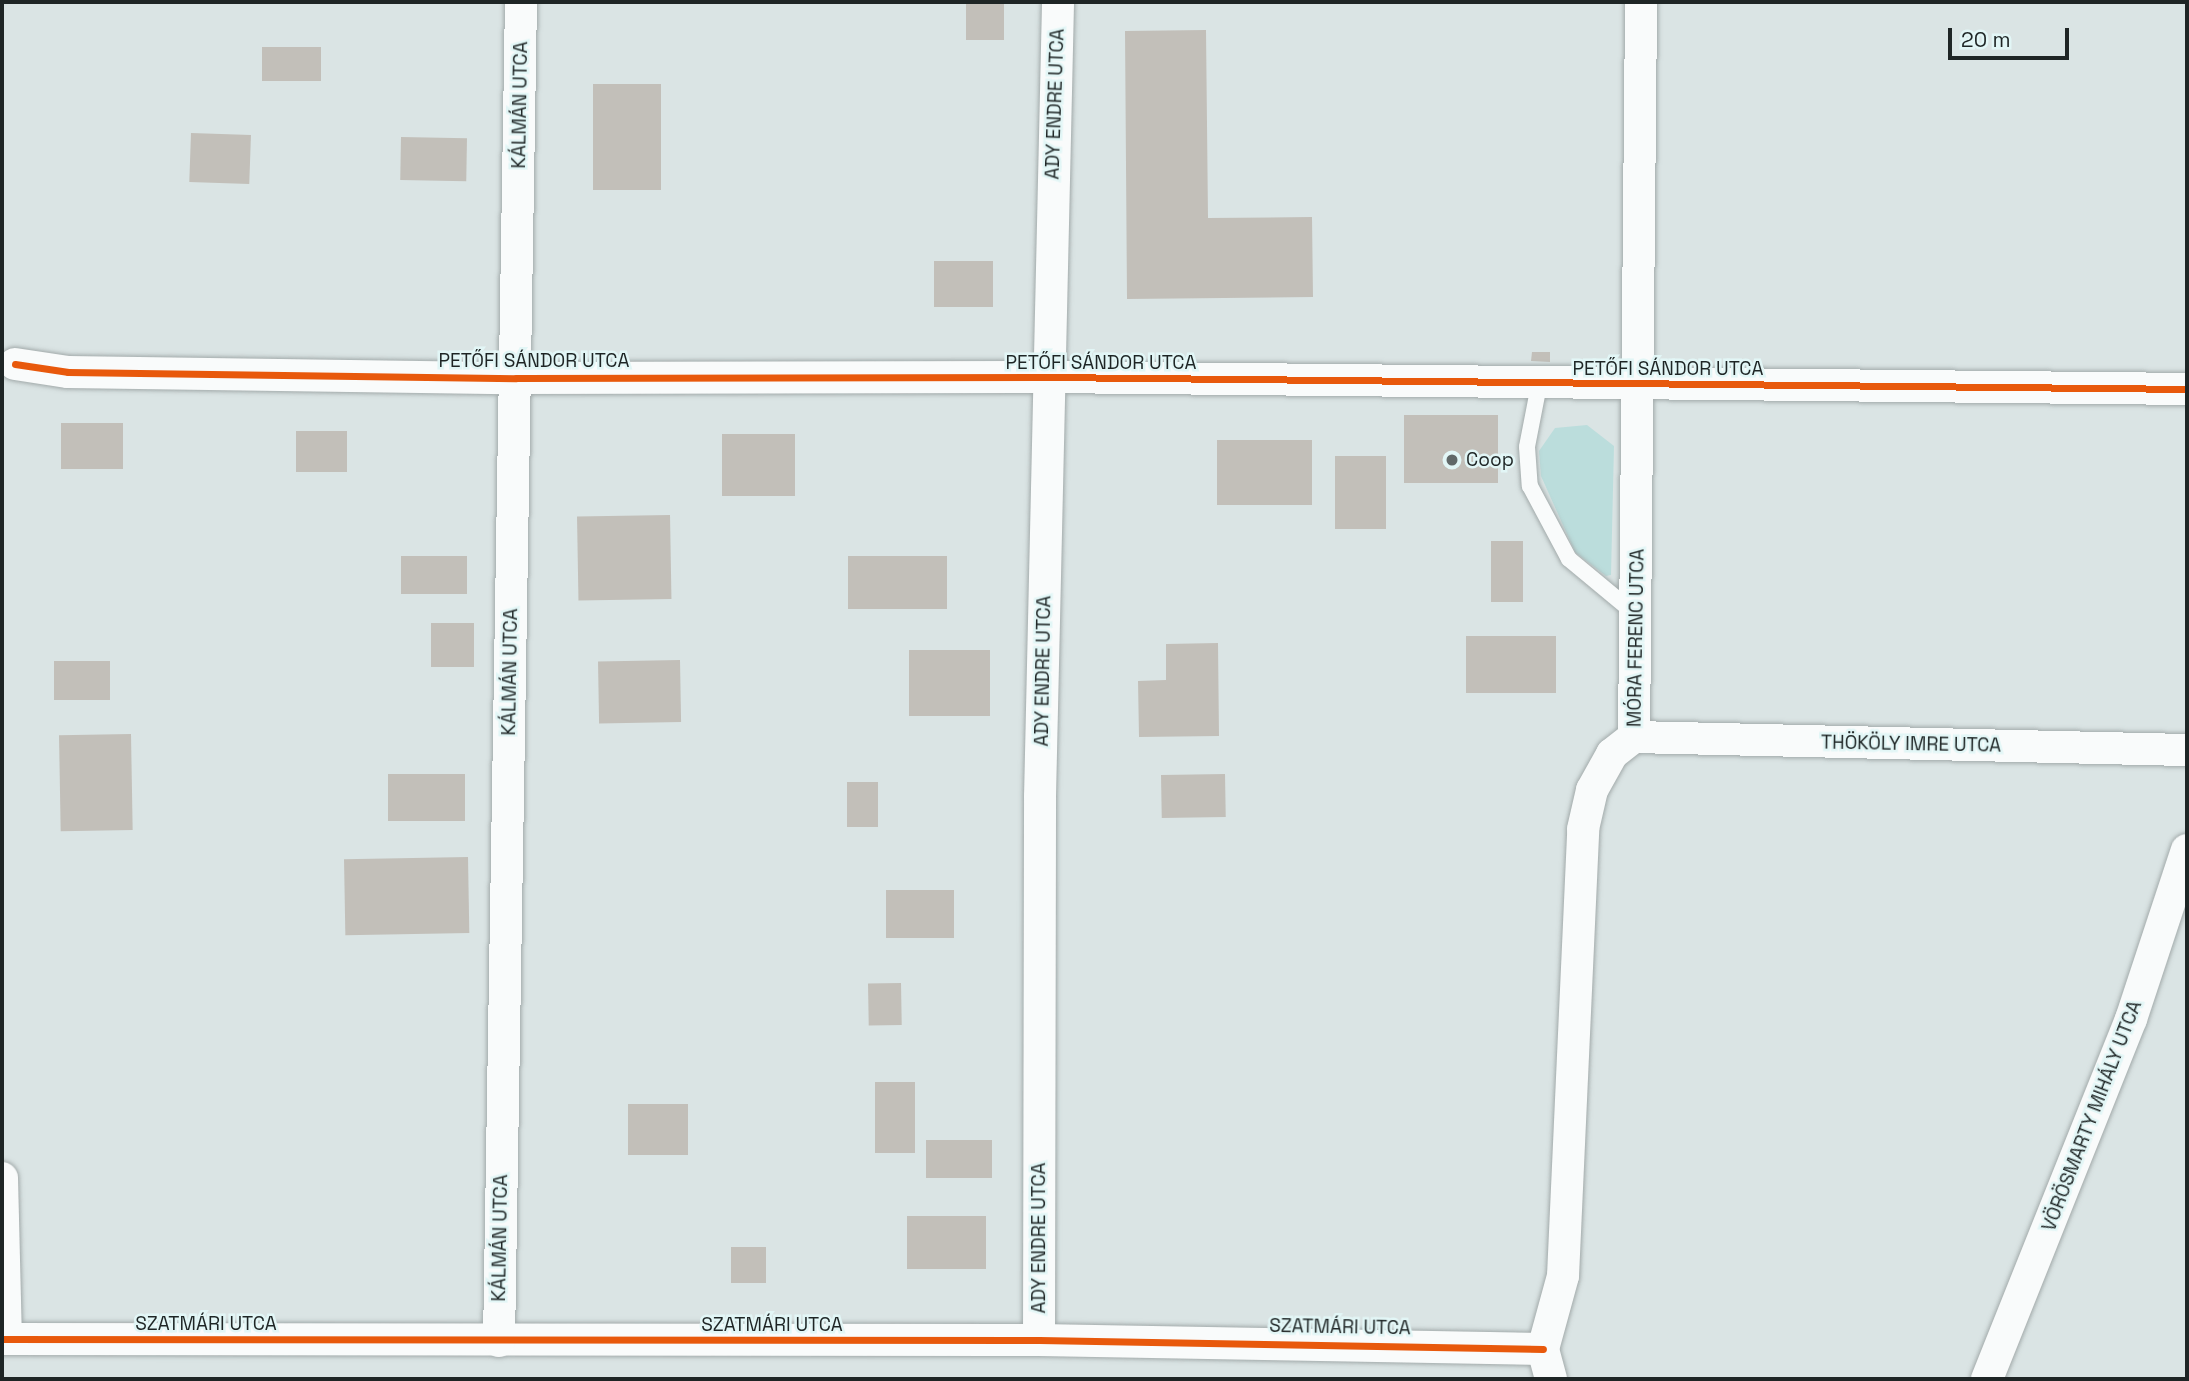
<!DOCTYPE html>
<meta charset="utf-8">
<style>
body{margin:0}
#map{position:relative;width:2189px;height:1381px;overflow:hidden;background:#dae4e4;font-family:"Space Grotesk",sans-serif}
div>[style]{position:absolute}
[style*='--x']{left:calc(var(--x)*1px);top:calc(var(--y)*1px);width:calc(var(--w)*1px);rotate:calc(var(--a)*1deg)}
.green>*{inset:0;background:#bbdddc}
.building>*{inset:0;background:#c2bfb9;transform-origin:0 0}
.roads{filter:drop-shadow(0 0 2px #a2aaaa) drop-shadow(0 0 2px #a2aaaa)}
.lane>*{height:16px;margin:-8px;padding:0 8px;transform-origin:8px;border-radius:8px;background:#f9fbfb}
.street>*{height:32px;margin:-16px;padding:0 16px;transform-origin:16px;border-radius:16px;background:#f9fbfb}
.cycleway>*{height:7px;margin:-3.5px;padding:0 3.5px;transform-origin:3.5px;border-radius:3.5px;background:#e8590c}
.dots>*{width:19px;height:19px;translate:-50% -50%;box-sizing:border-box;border:4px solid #e2f6f6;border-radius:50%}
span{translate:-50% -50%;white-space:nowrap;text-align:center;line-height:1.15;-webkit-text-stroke:5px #e2f6f6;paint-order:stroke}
.street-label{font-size:19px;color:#1e2525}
.poi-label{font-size:19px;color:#1e2525}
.left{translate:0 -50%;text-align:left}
.frame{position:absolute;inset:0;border:4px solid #1e2525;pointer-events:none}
.scale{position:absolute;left:1948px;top:28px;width:121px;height:32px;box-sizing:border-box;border:4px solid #1e2525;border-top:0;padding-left:9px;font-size:21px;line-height:24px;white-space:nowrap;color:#1e2525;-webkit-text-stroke:5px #e2f6f6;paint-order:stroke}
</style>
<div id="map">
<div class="green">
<i style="clip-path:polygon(1587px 425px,1614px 446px,1611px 575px,1606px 576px,1575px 552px,1541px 476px,1539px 451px,1555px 428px)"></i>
</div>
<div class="building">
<i style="left:966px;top:2px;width:38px;height:38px"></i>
<i style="clip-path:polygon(1206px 30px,1208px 218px,1312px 217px,1313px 297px,1127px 299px,1125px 31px)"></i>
<i style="left:262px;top:47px;width:59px;height:34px"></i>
<i style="left:593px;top:84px;width:68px;height:106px"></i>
<i style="left:191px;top:133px;width:60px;height:49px;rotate:2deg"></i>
<i style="left:401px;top:137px;width:66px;height:43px;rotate:1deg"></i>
<i style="left:934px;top:261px;width:59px;height:46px"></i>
<i style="clip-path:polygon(1532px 352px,1550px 352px,1550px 362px,1531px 361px)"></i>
<i style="left:1404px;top:415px;width:94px;height:68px"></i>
<i style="left:123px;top:423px;width:46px;height:62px;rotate:90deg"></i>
<i style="left:347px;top:431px;width:41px;height:51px;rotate:90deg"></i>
<i style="left:795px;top:434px;width:62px;height:73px;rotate:90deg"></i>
<i style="left:1312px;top:440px;width:65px;height:95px;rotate:90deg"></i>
<i style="left:1335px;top:456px;width:51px;height:73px"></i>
<i style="left:670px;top:515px;width:84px;height:93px;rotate:89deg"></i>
<i style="left:1491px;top:541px;width:32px;height:61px"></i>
<i style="left:401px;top:556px;width:66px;height:38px"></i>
<i style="left:947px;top:556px;width:53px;height:99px;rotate:90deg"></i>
<i style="left:431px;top:623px;width:43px;height:44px"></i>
<i style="left:1556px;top:636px;width:57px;height:90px;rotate:90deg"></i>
<i style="clip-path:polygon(1218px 643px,1219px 736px,1139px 737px,1138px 681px,1166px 680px,1166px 644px)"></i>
<i style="left:990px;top:650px;width:66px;height:81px;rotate:90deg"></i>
<i style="left:680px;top:660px;width:62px;height:82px;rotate:89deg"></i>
<i style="left:54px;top:661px;width:56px;height:39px"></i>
<i style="left:131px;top:734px;width:96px;height:72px;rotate:89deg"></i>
<i style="left:465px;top:774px;width:47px;height:77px;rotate:90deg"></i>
<i style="left:1225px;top:774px;width:43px;height:64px;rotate:89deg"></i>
<i style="left:847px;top:782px;width:31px;height:45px"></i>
<i style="left:468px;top:857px;width:76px;height:124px;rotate:89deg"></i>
<i style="left:954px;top:890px;width:48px;height:68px;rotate:90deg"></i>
<i style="left:901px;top:983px;width:42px;height:33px;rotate:89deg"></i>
<i style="left:915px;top:1082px;width:71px;height:40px;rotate:90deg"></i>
<i style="left:628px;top:1104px;width:60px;height:51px"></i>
<i style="left:992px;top:1140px;width:38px;height:66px;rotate:90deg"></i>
<i style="left:986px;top:1216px;width:53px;height:79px;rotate:90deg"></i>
<i style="left:766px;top:1247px;width:36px;height:35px;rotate:90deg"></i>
</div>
<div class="roads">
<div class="lane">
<i style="--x:1539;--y:385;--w:63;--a:101"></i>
<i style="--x:1527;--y:447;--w:39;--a:86"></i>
<i style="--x:1530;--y:486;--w:83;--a:61.9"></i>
<i style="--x:1569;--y:559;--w:85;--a:39.7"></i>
</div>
<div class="street">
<i style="--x:15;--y:364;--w:54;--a:8.6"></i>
<i style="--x:68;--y:372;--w:448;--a:0.8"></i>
<i style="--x:516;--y:378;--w:531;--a:-0.11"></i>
<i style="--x:1047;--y:377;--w:1140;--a:0.6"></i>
<i style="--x:1634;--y:737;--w:735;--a:-89.45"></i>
<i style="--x:1634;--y:737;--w:553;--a:1.35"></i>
<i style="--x:2;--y:1178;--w:160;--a:88.6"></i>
<i style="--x:2;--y:1339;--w:1037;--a:0.06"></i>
<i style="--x:1039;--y:1340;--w:504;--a:1.02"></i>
<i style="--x:1039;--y:1340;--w:543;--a:-89.89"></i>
<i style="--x:1040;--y:797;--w:795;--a:-88.7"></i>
<i style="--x:499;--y:1341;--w:1339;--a:-89.06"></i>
<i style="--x:1551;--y:1379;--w:31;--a:-105"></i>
<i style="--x:1543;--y:1349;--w:76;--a:-74.7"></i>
<i style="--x:1563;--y:1276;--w:447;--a:-87.4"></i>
<i style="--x:1583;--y:829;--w:40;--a:-77"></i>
<i style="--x:1592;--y:790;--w:41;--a:-60.9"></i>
<i style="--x:1612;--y:754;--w:28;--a:-38"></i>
<i style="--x:1987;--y:1379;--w:388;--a:-68.2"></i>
<i style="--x:2131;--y:1019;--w:178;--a:-71.7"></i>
</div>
</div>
<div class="cycleway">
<i style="--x:15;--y:364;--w:54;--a:8.6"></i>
<i style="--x:68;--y:372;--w:448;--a:0.8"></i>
<i style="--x:516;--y:378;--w:531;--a:-0.11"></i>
<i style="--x:1047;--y:377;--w:1140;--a:0.6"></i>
<i style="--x:2;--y:1339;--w:1037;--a:0.06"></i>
<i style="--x:1039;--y:1340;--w:504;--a:1.02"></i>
</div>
<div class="dots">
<i style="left:1452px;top:460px;background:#606868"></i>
</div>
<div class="street-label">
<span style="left:1055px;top:104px;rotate:-88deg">ADY ENDRE UTCA</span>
<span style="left:520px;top:105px;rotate:-89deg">KÁLMÁN UTCA</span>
<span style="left:534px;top:361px">PETŐFI SÁNDOR UTCA</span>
<span style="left:1101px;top:363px">PETŐFI SÁNDOR UTCA</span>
<span style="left:1668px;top:369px">PETŐFI SÁNDOR UTCA</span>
<span style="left:1636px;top:638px;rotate:-89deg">MÓRA FERENC UTCA</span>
<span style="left:1043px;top:671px;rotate:-89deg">ADY ENDRE UTCA</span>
<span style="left:510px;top:672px;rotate:-89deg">KÁLMÁN UTCA</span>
<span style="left:1911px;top:744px;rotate:1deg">THÖKÖLY IMRE UTCA</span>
<span style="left:2092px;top:1116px;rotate:-69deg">VÖRÖSMARTY MIHÁLY UTCA</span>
<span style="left:500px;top:1238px;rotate:-89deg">KÁLMÁN UTCA</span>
<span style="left:1039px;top:1238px;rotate:-90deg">ADY ENDRE UTCA</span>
<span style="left:206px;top:1324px">SZATMÁRI UTCA</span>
<span style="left:772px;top:1325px">SZATMÁRI UTCA</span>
<span style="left:1340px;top:1327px;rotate:1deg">SZATMÁRI UTCA</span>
</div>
<div class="poi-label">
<span class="left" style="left:1466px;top:460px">Coop</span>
</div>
<div class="frame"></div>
<div class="scale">20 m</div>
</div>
